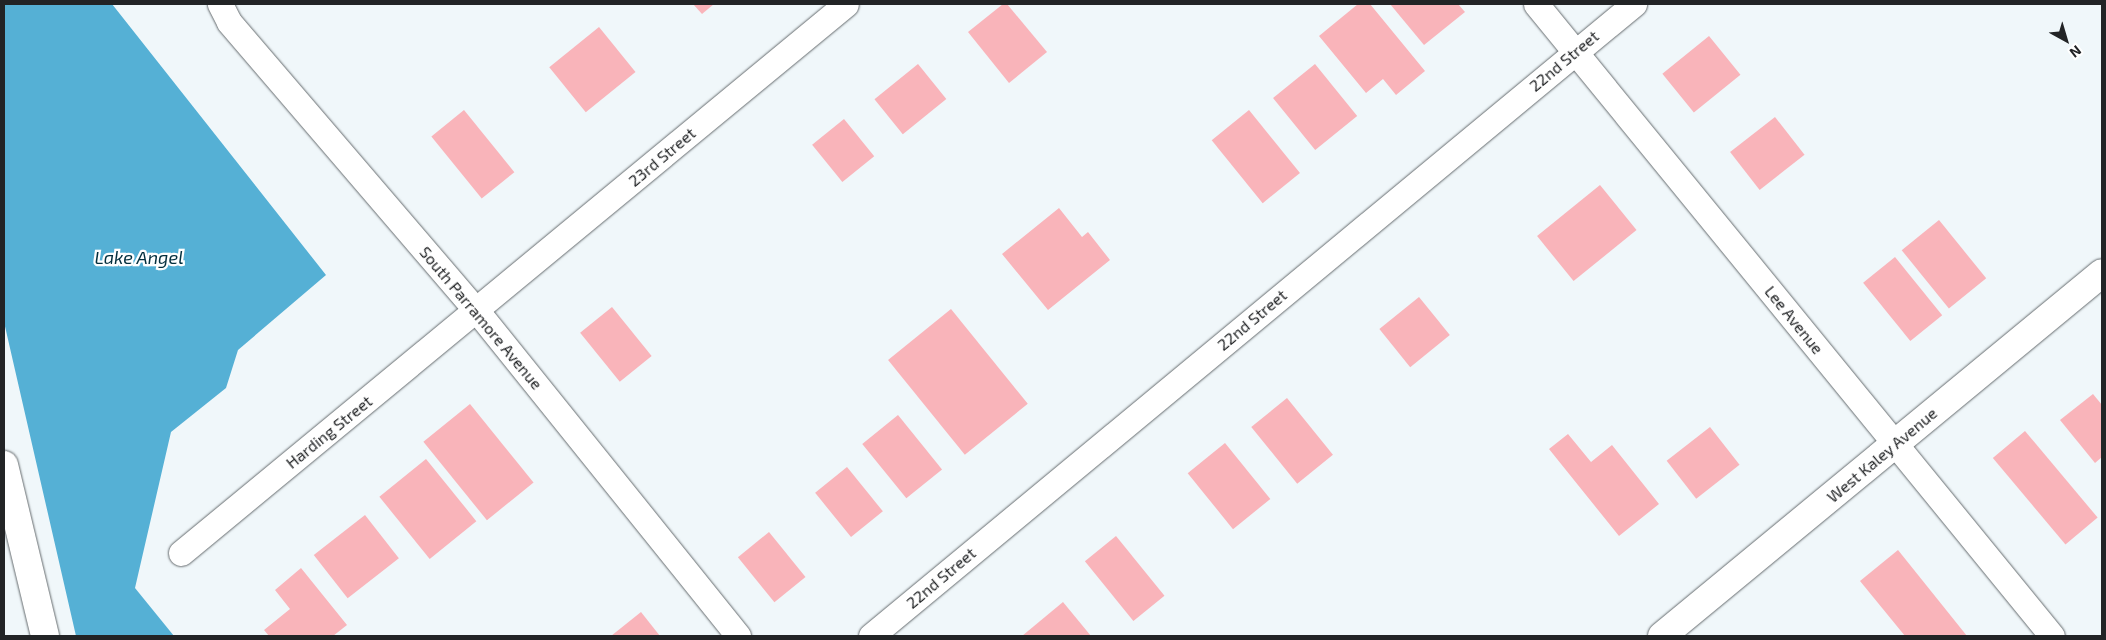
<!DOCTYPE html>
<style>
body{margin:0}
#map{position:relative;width:2106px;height:640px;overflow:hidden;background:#f0f7fa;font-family:"Exo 2",sans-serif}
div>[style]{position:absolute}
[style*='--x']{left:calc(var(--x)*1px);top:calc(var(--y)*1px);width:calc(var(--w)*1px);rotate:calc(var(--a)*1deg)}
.water>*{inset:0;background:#55b0d5}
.building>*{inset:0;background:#f9b4ba;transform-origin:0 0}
.roads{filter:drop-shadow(0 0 1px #666c6f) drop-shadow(0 0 1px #666c6f)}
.street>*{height:25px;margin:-12.5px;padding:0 12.5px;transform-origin:12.5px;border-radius:12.5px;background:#fff}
.secondary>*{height:28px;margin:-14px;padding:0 14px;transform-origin:14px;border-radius:14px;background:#fff}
.highway>*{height:28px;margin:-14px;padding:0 14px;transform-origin:14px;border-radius:14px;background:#fff}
span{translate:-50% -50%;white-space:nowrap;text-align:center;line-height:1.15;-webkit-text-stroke:4.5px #fff;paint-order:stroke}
.street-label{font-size:16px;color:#222426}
.water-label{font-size:18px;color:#032f3e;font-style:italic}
.frame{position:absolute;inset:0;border:5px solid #222426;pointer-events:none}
.north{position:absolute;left:2041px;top:15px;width:50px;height:50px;-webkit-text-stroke:4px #fff;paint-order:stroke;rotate:141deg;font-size:14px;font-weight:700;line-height:20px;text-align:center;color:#222426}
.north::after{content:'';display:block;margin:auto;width:18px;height:22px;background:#222426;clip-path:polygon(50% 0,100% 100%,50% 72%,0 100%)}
</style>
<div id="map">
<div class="water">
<i style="clip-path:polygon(4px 4px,112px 4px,326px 275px,238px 350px,226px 388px,171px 432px,135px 588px,174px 636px,76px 636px,4px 322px)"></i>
</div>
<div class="building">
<i style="clip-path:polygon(693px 4px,714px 4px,702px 14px)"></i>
<i style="clip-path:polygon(1003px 4px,1007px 4px,1047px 52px,1009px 83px,968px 32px)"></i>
<i style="clip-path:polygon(1358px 4px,1370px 4px,1425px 71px,1396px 95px,1383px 79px,1366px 93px,1319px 36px)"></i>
<i style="clip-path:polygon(1390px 4px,1458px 4px,1465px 12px,1424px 45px)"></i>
<i style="left:599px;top:27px;width:58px;height:64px;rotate:51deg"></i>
<i style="left:1709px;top:36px;width:50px;height:60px;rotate:51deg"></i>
<i style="left:918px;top:64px;width:45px;height:56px;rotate:51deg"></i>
<i style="left:1315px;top:64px;width:67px;height:54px;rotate:51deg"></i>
<i style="left:464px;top:110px;width:80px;height:42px;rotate:51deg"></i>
<i style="left:1249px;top:110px;width:81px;height:48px;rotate:51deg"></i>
<i style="left:1775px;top:117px;width:48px;height:57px;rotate:52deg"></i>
<i style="left:844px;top:119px;width:48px;height:41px;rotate:51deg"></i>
<i style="left:1600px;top:185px;width:58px;height:81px;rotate:51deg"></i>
<i style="clip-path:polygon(1059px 208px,1082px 237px,1088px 232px,1110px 260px,1048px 310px,1002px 254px)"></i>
<i style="left:1939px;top:220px;width:75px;height:48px;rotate:51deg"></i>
<i style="left:1895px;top:257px;width:75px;height:41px;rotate:51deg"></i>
<i style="left:1419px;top:297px;width:49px;height:51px;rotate:51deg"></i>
<i style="left:612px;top:307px;width:63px;height:41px;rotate:51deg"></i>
<i style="left:951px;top:309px;width:122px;height:81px;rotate:51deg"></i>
<i style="clip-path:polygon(2093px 394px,2102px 405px,2102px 457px,2095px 463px,2060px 420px)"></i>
<i style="left:1287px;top:398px;width:73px;height:46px;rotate:51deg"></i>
<i style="left:470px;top:404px;width:101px;height:60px;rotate:51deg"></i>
<i style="left:898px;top:415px;width:70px;height:46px;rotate:51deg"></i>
<i style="left:1710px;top:427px;width:48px;height:55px;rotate:52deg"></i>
<i style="left:2025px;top:431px;width:113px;height:42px;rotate:50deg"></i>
<i style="clip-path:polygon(1568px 434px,1591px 462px,1612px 445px,1659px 504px,1619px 536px,1549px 449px)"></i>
<i style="left:1225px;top:443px;width:72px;height:48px;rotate:51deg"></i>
<i style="left:426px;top:459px;width:80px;height:60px;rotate:51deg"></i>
<i style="left:847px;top:467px;width:57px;height:41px;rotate:51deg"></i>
<i style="left:365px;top:515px;width:55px;height:65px;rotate:52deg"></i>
<i style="left:769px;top:532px;width:58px;height:40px;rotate:51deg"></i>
<i style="left:1116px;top:536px;width:77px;height:40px;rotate:51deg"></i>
<i style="clip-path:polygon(1898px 550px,1967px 636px,1905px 636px,1860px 581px)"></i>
<i style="clip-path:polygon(301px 568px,347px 625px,333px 636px,269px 636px,264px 630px,290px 609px,275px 590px)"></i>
<i style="clip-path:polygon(1063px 602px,1091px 636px,1022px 636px)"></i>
<i style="clip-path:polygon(641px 612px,660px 636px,611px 636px)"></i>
</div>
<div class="roads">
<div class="street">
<i style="--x:220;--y:4;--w:20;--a:63"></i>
<i style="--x:229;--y:22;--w:381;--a:49.4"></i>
<i style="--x:477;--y:311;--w:417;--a:51.2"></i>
<i style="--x:1536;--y:4;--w:816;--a:50.77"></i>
<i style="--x:181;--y:553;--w:862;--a:-39.54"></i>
<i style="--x:871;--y:636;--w:991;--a:-39.64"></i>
</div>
<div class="secondary">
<i style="--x:1662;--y:636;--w:570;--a:-39.52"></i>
</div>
<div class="highway">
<i style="--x:4;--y:465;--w:176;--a:76.5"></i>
</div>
</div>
<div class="street-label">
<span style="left:1564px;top:61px;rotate:-40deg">22nd Street</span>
<span style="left:662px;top:157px;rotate:-40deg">23rd Street</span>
<span style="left:481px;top:318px;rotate:50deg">South Parramore Avenue</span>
<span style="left:1252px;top:320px;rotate:-40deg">22nd Street</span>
<span style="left:1794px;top:320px;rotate:51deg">Lee Avenue</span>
<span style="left:329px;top:432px;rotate:-39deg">Harding Street</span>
<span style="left:1882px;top:455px;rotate:-40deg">West Kaley Avenue</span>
<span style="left:941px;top:578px;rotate:-40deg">22nd Street</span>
</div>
<div class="water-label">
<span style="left:139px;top:257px">Lake Angel</span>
</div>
<div class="frame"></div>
<div class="north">N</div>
</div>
